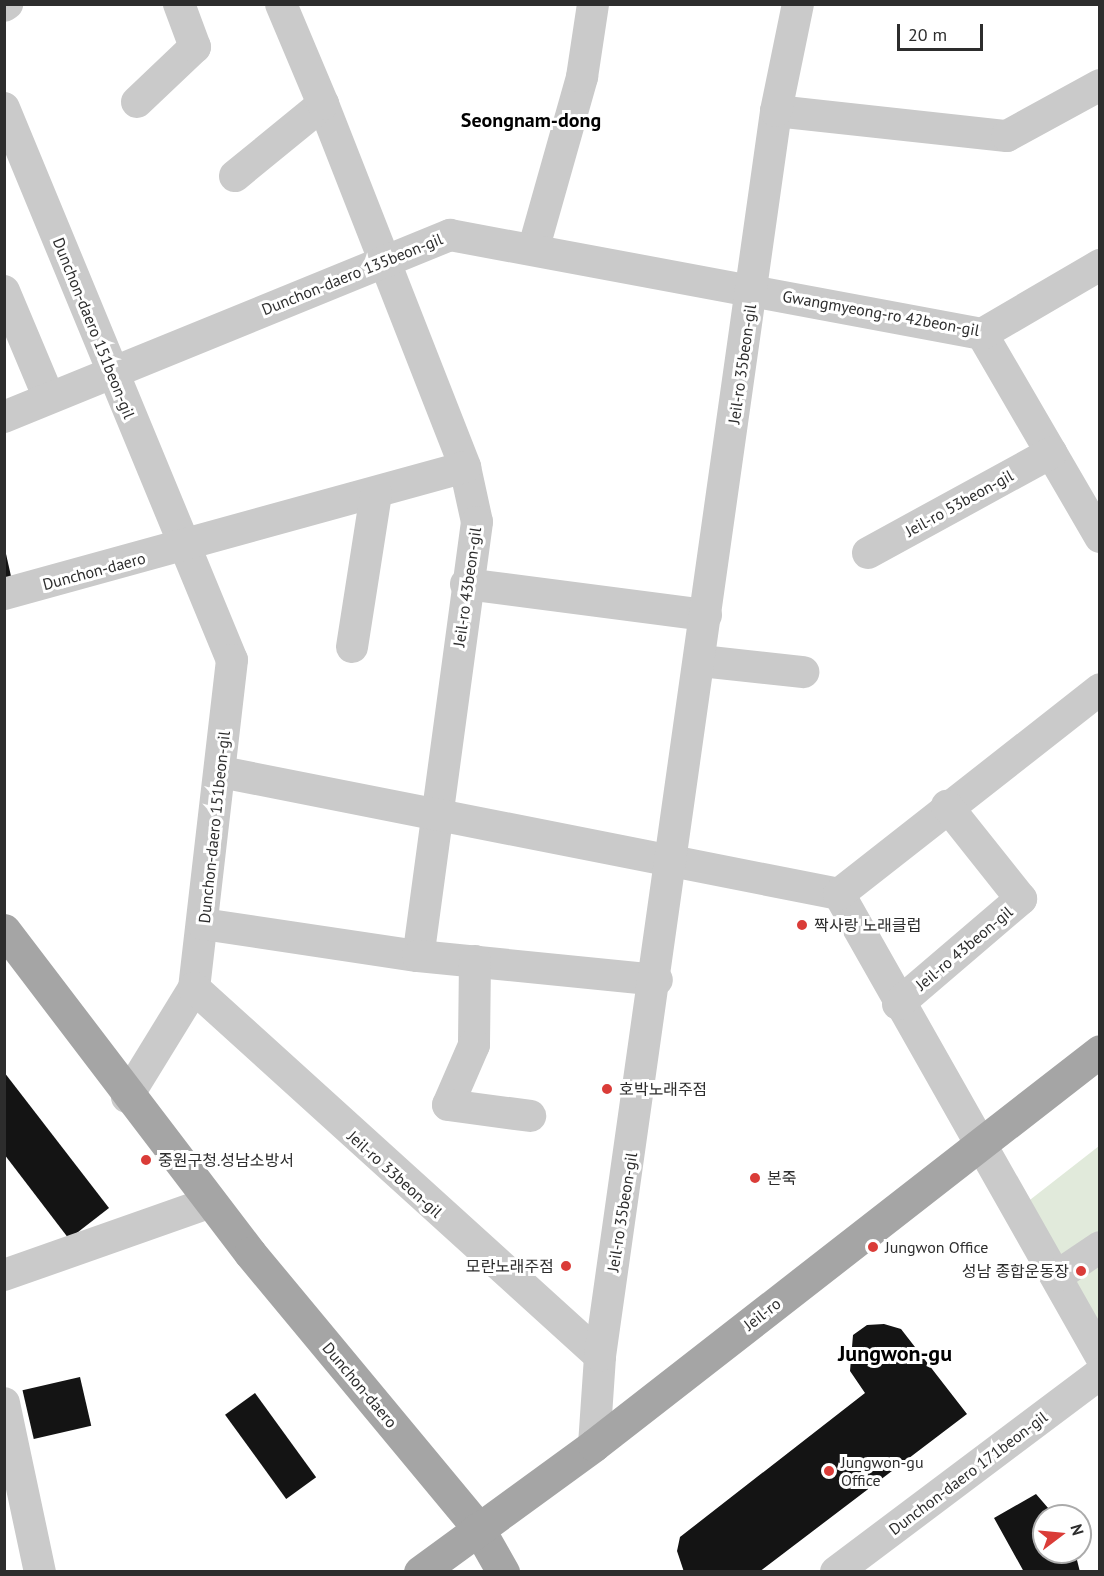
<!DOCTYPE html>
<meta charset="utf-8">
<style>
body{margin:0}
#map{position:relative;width:1104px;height:1576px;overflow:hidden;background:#fff;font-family:"PT Sans","Noto Sans KR",sans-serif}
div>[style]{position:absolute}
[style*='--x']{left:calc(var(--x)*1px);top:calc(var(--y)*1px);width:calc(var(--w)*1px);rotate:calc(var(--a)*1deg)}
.green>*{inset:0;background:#e1eadb}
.building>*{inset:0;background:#141414;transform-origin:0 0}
.minor>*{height:32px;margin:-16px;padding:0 16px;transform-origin:16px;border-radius:16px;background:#cacaca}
.major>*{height:33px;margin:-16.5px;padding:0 16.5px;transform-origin:16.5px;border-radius:16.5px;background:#a5a5a5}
.dots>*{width:16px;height:16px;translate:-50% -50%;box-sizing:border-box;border:3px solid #fff;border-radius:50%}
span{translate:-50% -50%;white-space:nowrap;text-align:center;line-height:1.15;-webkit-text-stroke:6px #fff;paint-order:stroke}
.street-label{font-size:16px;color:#2d2d2d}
.poi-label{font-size:16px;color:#2d2d2d}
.left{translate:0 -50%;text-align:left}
.right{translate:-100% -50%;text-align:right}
.quarter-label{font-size:20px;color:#000;font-weight:700}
.district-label{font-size:22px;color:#000;font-weight:700}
.frame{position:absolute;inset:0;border:6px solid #2d2d2d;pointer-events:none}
.north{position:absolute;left:1032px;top:1504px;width:60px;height:60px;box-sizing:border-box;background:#fff;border:2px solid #ababab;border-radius:50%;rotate:74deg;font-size:16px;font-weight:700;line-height:24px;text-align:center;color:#2d2d2d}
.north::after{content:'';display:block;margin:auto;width:21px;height:27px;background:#da3c38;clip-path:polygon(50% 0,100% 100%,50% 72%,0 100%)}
.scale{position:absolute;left:897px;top:24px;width:86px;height:27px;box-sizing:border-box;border:3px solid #2d2d2d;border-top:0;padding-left:8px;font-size:18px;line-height:21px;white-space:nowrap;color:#2d2d2d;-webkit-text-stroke:4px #fff;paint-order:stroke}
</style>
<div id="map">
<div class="green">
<i style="clip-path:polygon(1099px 1146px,1099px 1339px,1026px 1203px)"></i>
</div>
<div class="building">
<i style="clip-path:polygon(4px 545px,13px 585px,4px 587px)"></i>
<i style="clip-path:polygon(4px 1072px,109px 1208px,69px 1239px,4px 1154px)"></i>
<i style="clip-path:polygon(884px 1324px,901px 1329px,967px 1414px,759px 1572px,684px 1572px,677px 1551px,680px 1537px,865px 1393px,850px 1371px,853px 1335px,867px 1325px)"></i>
<i style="left:80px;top:1377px;width:50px;height:59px;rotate:77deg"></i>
<i style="left:255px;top:1393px;width:104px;height:37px;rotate:54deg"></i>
<i style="clip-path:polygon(1036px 1494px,1055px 1516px,1044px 1516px,1044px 1552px,1075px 1552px,1080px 1572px,1024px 1572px,994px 1518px)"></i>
</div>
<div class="minor">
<i style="--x:4;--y:6;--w:4;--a:-34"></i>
<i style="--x:137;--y:102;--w:80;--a:-43.5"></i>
<i style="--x:195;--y:47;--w:46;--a:-110.4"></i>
<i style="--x:323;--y:104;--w:390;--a:68.6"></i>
<i style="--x:465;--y:467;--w:56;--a:77.7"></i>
<i style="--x:477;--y:522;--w:438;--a:97.7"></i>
<i style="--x:4;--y:108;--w:597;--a:67.56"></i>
<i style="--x:232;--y:660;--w:330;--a:96.6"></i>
<i style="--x:194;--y:988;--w:128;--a:121.6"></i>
<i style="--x:776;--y:111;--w:232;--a:6.2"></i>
<i style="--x:1007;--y:136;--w:106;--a:-28.7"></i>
<i style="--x:235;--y:176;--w:114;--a:-39.3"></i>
<i style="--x:323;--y:104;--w:108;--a:-112.8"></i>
<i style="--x:534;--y:247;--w:177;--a:-74.2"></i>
<i style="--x:582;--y:77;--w:74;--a:-81.4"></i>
<i style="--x:4;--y:291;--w:116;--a:67.2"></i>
<i style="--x:982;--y:334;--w:235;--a:59.8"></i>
<i style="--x:4;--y:417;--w:482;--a:-22.2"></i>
<i style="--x:450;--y:235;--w:541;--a:10.54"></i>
<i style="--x:982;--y:334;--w:137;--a:-30.3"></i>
<i style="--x:868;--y:553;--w:209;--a:-28.7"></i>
<i style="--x:466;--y:584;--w:242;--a:7.4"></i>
<i style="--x:4;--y:594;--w:478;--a:-15.4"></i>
<i style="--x:352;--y:647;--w:156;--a:-81.1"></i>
<i style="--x:701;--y:661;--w:103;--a:6.2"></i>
<i style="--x:221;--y:772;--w:630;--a:11.17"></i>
<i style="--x:839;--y:894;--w:530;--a:60.48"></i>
<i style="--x:839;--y:894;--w:332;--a:-38.1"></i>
<i style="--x:203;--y:924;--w:217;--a:8.5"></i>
<i style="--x:418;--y:956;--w:240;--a:5.7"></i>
<i style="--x:475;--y:961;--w:84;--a:90.7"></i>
<i style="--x:474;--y:1045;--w:65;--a:113.4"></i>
<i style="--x:448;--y:1105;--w:83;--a:7.6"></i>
<i style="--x:194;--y:988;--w:548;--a:42.19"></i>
<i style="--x:898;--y:1004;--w:162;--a:-40.5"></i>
<i style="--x:1021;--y:899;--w:119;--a:-128.5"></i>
<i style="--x:4;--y:1275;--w:219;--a:-19.4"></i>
<i style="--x:1057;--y:1276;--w:52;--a:-34"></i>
<i style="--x:4;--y:1403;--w:173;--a:78"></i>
<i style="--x:594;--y:1445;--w:89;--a:-86.1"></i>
<i style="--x:600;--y:1356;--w:1257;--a:-81.95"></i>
<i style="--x:776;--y:111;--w:109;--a:-78.4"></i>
<i style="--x:836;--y:1572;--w:330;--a:-36.9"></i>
</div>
<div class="major">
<i style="--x:4;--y:930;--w:406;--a:52.7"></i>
<i style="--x:250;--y:1253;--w:357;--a:50.3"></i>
<i style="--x:478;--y:1528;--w:51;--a:60.4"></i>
<i style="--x:420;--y:1572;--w:215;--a:-36.1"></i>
<i style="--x:594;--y:1445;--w:641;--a:-37.91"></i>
</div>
<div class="dots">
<i style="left:802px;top:925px;background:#da3c38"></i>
<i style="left:607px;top:1089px;background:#da3c38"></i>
<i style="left:146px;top:1160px;background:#da3c38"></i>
<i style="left:755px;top:1178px;background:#da3c38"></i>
<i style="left:873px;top:1247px;background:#da3c38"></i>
<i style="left:566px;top:1266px;background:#da3c38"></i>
<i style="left:1081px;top:1271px;background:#da3c38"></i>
<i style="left:829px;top:1471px;background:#da3c38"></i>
</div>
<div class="street-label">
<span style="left:352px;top:274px;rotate:-22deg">Dunchon-daero 135beon-gil</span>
<span style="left:881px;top:313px;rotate:10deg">Gwangmyeong-ro 42beon-gil</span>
<span style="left:94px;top:328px;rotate:68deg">Dunchon-daero 151beon-gil</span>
<span style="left:742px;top:364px;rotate:-82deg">Jeil-ro 35beon-gil</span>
<span style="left:959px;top:503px;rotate:-29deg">Jeil-ro 53beon-gil</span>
<span style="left:94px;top:571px;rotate:-15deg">Dunchon-daero</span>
<span style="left:467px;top:587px;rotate:-82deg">Jeil-ro 43beon-gil</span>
<span style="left:214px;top:827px;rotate:-84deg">Dunchon-daero 151beon-gil</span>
<span style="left:964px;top:948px;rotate:-40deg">Jeil-ro 43beon-gil</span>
<span style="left:395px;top:1174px;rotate:42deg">Jeil-ro 33beon-gil</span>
<span style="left:622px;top:1212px;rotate:-81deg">Jeil-ro 35beon-gil</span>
<span style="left:762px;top:1314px;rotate:-38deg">Jeil-ro</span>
<span style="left:360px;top:1385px;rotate:50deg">Dunchon-daero</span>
<span style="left:968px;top:1473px;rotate:-37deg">Dunchon-daero 171beon-gil</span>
</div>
<div class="poi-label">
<span class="left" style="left:814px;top:925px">짝사랑 노래클럽</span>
<span class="left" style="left:619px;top:1089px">호박노래주점</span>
<span class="left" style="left:158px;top:1160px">중원구청.성남소방서</span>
<span class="left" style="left:767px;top:1178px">본죽</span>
<span class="left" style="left:885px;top:1247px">Jungwon Office</span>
<span class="right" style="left:554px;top:1266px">모란노래주점</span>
<span class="right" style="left:1069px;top:1271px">성남 종합운동장</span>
<span class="left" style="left:841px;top:1471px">Jungwon-gu<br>Office</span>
</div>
<div class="quarter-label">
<span style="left:531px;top:120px">Seongnam-dong</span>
</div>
<div class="district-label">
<span style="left:895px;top:1354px">Jungwon-gu</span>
</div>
<div class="frame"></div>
<div class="north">N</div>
<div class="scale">20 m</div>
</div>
